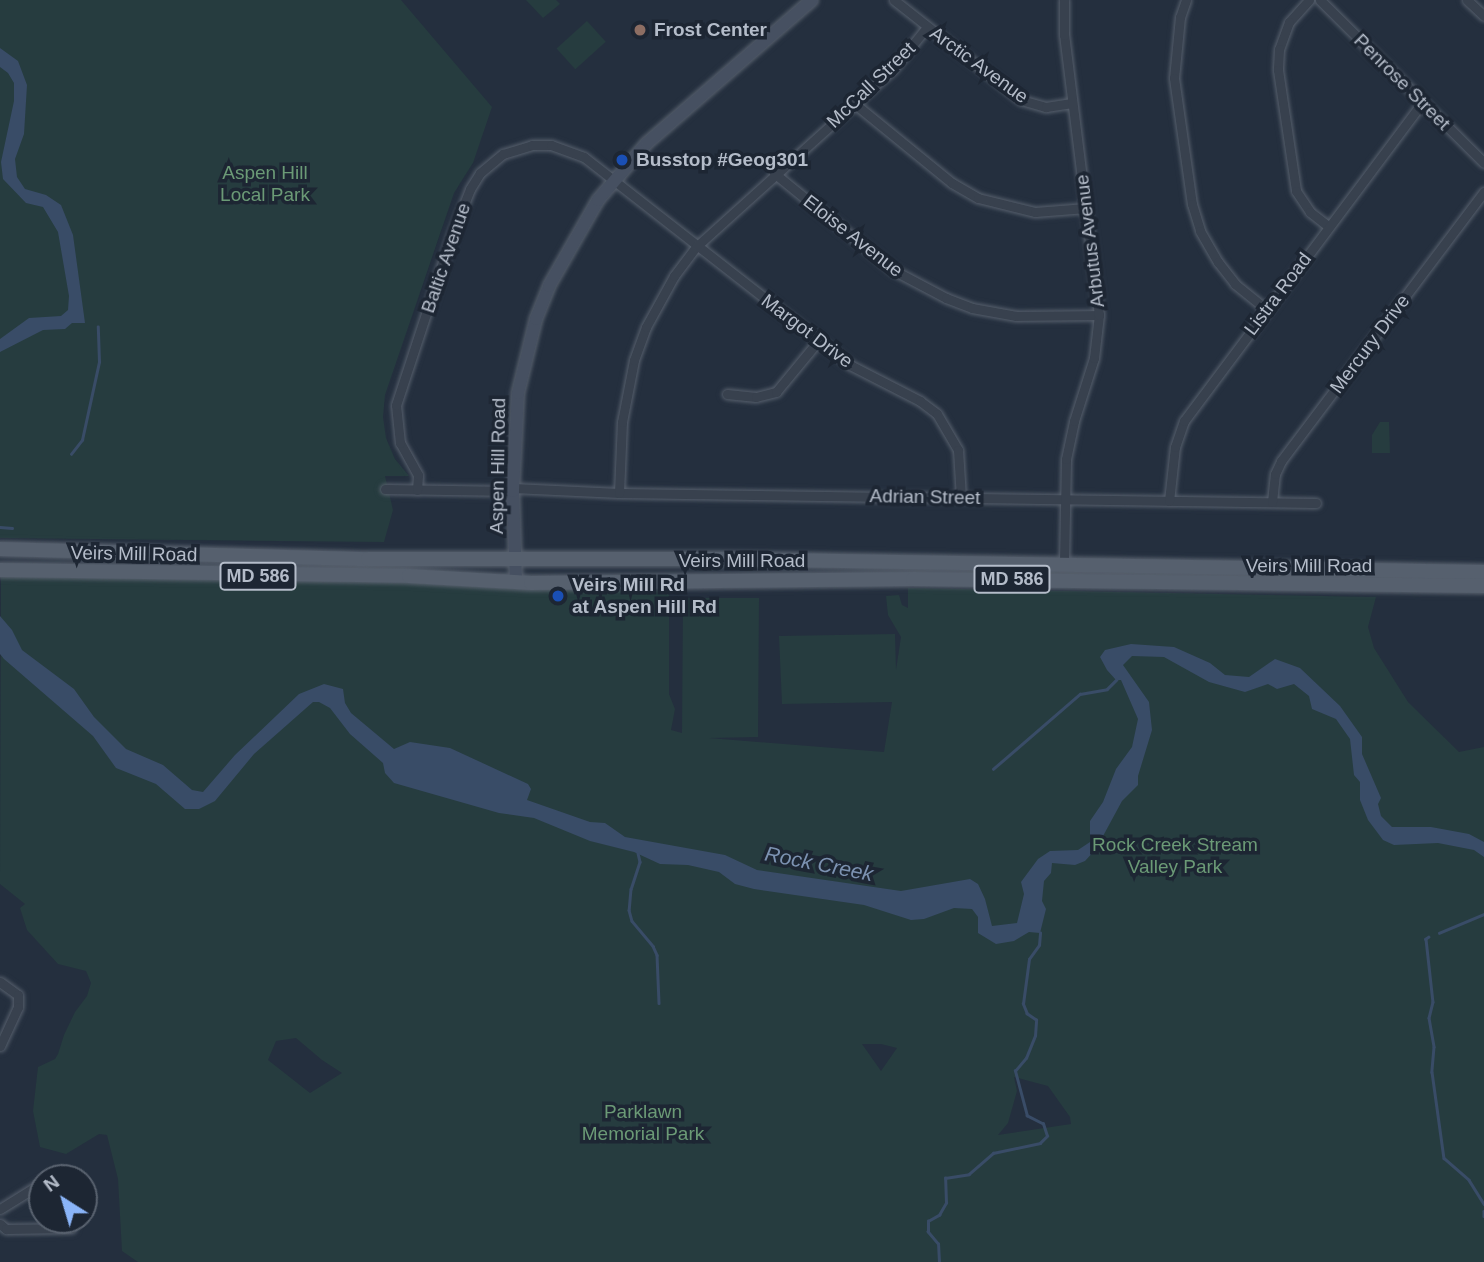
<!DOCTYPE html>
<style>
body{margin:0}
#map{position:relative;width:1484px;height:1262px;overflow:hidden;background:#242f3e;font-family:Arial,sans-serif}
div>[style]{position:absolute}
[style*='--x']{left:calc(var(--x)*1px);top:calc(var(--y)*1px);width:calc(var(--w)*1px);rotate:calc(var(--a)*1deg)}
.green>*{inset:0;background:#263c3f;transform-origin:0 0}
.water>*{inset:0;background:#394c67}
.stream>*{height:2.5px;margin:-1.25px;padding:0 1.25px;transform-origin:1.25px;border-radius:1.25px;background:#394c67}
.roads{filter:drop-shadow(0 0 2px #565f6c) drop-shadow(0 0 2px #565f6c)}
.street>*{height:9px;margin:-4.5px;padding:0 4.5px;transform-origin:4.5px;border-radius:4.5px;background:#38414e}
.secondary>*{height:12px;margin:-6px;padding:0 6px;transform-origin:6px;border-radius:6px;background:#465061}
.primary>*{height:14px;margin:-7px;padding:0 7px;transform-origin:7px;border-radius:7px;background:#56606e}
.dots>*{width:19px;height:19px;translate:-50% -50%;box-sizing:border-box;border:4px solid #1d2633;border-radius:50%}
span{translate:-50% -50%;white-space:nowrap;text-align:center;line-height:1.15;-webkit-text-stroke:7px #1d2633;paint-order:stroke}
.shield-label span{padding:2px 5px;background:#1d2633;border:2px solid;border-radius:5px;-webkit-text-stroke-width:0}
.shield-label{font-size:18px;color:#b4bcc9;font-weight:700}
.poi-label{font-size:19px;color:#b4bcc9;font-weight:700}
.left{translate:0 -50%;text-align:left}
.street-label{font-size:19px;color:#b4bcc9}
.park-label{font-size:19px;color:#6b9a76}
.water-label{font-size:21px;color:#7c92b1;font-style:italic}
.north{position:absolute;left:28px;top:1164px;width:70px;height:70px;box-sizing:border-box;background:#1d2633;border:2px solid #59626f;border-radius:50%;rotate:323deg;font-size:19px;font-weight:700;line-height:28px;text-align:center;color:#b4bcc9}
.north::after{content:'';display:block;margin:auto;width:24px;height:32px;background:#8ab4f8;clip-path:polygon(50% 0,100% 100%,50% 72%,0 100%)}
</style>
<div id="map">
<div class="green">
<i style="clip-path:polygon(0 0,401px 0,492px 107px,473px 163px,454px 193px,385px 395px,383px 417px,386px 438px,395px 459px,409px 476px,385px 476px,393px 510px,384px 542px,0 538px)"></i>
<i style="clip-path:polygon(526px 0,556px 0,560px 4px,543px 18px)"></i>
<i style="left:587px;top:21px;width:28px;height:41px;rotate:48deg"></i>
<i style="clip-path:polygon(1380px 422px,1389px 422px,1390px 453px,1372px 453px,1372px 435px)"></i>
<i style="clip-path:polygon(evenodd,1px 575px,669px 584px,669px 694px,675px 709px,671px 730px,682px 733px,683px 598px,759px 598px,758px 737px,709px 738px,884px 752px,892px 702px,782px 704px,779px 636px,895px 634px,896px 670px,901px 637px,888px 615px,886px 596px,899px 595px,902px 605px,908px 608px,908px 588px,1376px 597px,1368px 627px,1374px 648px,1408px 702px,1459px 752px,1484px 747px,1484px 1262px,138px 1262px,122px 1251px,118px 1179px,107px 1135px,99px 1134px,66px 1154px,40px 1147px,33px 1111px,38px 1067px,55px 1059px,58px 1054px,64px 1035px,75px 1012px,87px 996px,91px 983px,86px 971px,58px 964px,27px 930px,20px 908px,25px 904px,0 884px,1px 575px,296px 1038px,322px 1060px,342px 1073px,310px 1093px,268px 1060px,276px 1041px,296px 1038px,1px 575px,862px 1044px,881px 1044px,897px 1048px,881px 1071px,862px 1044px,1px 575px,1014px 1077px,1048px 1086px,1070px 1117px,1071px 1124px,998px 1135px,1008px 1123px,1017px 1091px,1014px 1077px)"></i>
</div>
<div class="water">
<i style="clip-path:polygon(0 48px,18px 61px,27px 85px,24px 134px,15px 159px,17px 177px,25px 189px,46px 195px,61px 205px,73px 235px,85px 323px,72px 323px,65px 329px,43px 330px,0 352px,0 339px,29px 318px,61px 316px,68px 310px,69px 296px,58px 232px,43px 207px,26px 203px,3px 179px,1px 162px,14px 101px,14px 83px,8px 73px,0 67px)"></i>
<i style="clip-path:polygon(0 616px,12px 630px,22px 650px,74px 689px,94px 717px,126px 749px,163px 765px,192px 790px,203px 792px,235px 755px,299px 694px,324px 684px,343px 689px,345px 703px,351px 713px,394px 749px,410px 742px,450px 748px,528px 784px,531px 789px,527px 800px,590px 822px,605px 823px,625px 837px,725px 855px,757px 870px,901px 891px,970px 879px,978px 884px,985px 899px,992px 926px,1017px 923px,1024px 894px,1021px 882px,1038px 859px,1050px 851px,1078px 850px,1090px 842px,1090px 821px,1103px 802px,1116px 769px,1132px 747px,1138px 719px,1121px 680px,1116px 680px,1107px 670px,1100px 657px,1105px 650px,1131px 644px,1174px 647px,1210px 663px,1225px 675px,1249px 677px,1275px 659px,1300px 668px,1340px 706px,1362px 737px,1362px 754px,1381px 798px,1378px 804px,1381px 816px,1392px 827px,1431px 827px,1469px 834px,1484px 842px,1484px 857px,1474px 850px,1438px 843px,1394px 845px,1383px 840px,1368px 820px,1360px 800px,1360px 782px,1354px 775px,1350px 739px,1336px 719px,1312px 709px,1309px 696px,1294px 684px,1277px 689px,1268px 684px,1245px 692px,1209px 682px,1164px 657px,1132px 656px,1123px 665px,1149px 702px,1152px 730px,1138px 776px,1138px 785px,1122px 801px,1096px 849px,1085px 861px,1075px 865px,1052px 863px,1051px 873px,1044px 881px,1042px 901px,1046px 909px,1040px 933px,1029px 932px,1014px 941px,996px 944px,978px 933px,978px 917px,972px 909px,954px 908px,924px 919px,911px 920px,864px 905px,754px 889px,735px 884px,719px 872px,688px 865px,660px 864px,634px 852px,590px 841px,534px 818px,499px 813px,394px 783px,385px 773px,383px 763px,350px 734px,330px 708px,319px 702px,313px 702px,254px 754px,215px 801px,199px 809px,185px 809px,156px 784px,116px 768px,93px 736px,4px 659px,0 654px)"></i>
</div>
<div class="stream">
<i style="--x:71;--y:454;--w:18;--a:-52"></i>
<i style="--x:82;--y:440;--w:80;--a:-77.7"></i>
<i style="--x:99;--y:362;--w:35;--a:-92"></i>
<i style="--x:0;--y:527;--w:12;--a:5"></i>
<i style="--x:993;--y:769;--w:115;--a:-40.8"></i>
<i style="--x:1080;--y:694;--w:27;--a:-10"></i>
<i style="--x:1107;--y:689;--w:13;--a:-45"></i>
<i style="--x:638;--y:853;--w:9;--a:77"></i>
<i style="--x:640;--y:862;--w:28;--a:108"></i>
<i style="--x:631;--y:889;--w:21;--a:95"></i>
<i style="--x:629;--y:910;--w:11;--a:75"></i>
<i style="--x:632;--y:921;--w:33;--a:50"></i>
<i style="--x:653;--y:946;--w:10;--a:66"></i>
<i style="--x:657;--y:955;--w:48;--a:87.6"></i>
<i style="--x:1439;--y:933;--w:49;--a:-22.9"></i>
<i style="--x:1429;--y:937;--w:4;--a:146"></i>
<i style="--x:1426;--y:939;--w:63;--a:83.7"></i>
<i style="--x:1433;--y:1002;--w:16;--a:104"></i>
<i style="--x:1429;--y:1018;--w:29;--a:80"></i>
<i style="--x:1434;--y:1047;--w:25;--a:95"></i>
<i style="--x:1432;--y:1072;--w:87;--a:82.1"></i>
<i style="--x:1444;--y:1158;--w:33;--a:41"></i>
<i style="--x:1469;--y:1180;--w:28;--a:58"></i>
<i style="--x:1484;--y:1211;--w:5;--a:90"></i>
<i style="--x:939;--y:1262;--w:18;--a:-93"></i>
<i style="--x:938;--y:1244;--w:16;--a:-130"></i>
<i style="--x:928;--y:1232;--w:11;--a:-90"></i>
<i style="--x:928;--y:1221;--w:13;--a:-29"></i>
<i style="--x:939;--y:1215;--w:14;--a:-60"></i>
<i style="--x:946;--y:1203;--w:25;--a:-92"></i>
<i style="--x:945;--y:1178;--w:24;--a:-9"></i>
<i style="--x:969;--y:1174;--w:32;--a:-41"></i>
<i style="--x:993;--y:1153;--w:48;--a:-12"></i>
<i style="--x:1040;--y:1143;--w:10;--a:-45"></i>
<i style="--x:1047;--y:1136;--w:13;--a:-108"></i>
<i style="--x:1043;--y:1124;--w:18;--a:-153"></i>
<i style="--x:1027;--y:1116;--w:47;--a:-104.9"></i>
<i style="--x:1015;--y:1071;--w:17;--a:-50"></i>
<i style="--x:1026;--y:1058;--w:24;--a:-68"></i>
<i style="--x:1035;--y:1036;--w:16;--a:-86"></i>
<i style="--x:1036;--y:1020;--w:11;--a:-146"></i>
<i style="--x:1027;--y:1014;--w:11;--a:-112"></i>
<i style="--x:1023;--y:1004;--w:45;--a:-82.4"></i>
<i style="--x:1029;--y:959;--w:17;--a:-54"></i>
<i style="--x:1039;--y:945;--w:12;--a:-85"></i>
</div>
<div class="roads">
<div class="street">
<i style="--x:894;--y:0;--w:162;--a:38.2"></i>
<i style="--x:1021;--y:100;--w:26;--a:16"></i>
<i style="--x:1046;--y:107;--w:26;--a:-9"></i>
<i style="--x:1186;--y:0;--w:18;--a:109"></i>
<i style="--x:1180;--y:17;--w:61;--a:95.6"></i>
<i style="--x:1174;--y:78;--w:127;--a:81.9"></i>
<i style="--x:1192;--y:204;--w:28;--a:73"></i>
<i style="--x:1200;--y:231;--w:36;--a:60"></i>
<i style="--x:1218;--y:262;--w:28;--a:52"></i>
<i style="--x:1235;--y:284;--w:40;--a:39"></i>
<i style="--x:1309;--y:0;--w:30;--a:132"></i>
<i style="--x:1289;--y:22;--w:29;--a:110"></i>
<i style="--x:1279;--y:49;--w:21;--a:93"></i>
<i style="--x:1278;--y:70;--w:122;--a:81.5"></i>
<i style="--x:1296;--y:191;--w:25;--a:56"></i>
<i style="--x:1310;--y:212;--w:23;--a:38"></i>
<i style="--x:1320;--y:0;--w:231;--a:44.8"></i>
<i style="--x:1467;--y:0;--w:23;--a:43"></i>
<i style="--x:855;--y:104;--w:125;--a:39.2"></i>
<i style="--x:952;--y:183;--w:30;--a:30"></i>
<i style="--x:978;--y:198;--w:59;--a:13.8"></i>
<i style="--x:1035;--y:212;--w:51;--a:-4.5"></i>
<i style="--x:774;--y:173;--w:154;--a:39.2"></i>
<i style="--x:893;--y:270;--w:60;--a:27.8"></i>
<i style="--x:946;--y:298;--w:28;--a:21"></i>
<i style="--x:972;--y:308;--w:45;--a:10.3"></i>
<i style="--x:1016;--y:316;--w:83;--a:-0.7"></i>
<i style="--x:727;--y:394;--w:29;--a:6"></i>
<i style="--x:756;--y:397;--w:21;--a:-14"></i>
<i style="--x:776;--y:392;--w:66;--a:-50.5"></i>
<i style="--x:513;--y:488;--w:106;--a:2.7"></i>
<i style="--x:619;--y:493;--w:697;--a:0.82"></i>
<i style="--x:385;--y:489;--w:128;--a:0.9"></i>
<i style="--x:417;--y:490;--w:15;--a:-86"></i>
<i style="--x:418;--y:475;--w:37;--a:-119"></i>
<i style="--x:400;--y:443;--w:38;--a:-96"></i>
<i style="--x:396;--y:405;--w:179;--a:-71.8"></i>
<i style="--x:452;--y:235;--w:49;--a:-68.6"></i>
<i style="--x:470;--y:189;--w:19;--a:-58"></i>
<i style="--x:480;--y:173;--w:30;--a:-40"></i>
<i style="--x:503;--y:154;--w:30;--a:-17"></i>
<i style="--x:532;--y:145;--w:19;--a:0"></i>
<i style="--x:551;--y:145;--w:35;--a:20"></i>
<i style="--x:584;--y:157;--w:338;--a:38"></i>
<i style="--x:850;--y:365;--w:79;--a:27.2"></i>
<i style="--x:920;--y:401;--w:21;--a:37"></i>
<i style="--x:937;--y:414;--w:42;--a:59.7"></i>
<i style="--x:958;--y:450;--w:48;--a:86.4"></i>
<i style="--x:619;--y:493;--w:71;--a:-87.6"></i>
<i style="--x:622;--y:422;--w:63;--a:-79"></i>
<i style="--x:634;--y:360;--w:35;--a:-70"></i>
<i style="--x:646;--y:327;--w:58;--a:-61.2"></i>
<i style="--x:674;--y:276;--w:38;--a:-53"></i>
<i style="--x:697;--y:246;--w:264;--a:-42.1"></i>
<i style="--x:893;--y:69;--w:54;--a:-51"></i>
<i style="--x:1169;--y:501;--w:54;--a:-83.7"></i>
<i style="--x:1175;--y:447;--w:28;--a:-71"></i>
<i style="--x:1184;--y:421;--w:397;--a:-53.2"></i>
<i style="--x:1272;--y:502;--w:28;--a:-84"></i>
<i style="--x:1275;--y:474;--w:14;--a:-65"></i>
<i style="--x:1281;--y:461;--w:337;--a:-53"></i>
<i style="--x:1064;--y:563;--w:104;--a:-88.9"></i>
<i style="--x:1066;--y:459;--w:39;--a:-78"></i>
<i style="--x:1074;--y:421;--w:66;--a:-72.4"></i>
<i style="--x:1094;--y:358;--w:43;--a:-83.4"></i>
<i style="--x:1099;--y:315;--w:282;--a:-97.1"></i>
<i style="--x:1064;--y:35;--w:35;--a:-90"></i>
<i style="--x:0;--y:982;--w:22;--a:36"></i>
<i style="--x:18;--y:995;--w:12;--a:90"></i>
<i style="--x:18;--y:1007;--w:43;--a:114.8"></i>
<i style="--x:0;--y:1209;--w:49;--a:-31.8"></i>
<i style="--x:0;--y:1224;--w:8;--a:40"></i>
<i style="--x:6;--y:1229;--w:65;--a:-0.9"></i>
<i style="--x:71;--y:1228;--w:8;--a:-97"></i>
</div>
<div class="secondary">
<i style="--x:516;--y:582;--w:91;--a:-91.9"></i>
<i style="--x:513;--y:491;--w:98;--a:-87.1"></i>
<i style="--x:518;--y:393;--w:76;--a:-76.3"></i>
<i style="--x:536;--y:319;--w:35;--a:-68"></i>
<i style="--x:549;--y:286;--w:99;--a:-60.3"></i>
<i style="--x:598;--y:200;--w:75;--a:-49.3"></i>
<i style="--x:647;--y:143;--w:218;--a:-40.9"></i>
</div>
<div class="primary">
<i style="--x:0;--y:549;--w:368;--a:1.6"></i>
<i style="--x:368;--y:559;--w:352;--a:0"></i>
<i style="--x:720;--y:559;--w:764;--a:0.97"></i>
<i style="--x:0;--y:570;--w:409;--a:0.8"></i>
<i style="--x:409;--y:576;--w:122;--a:3.3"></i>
<i style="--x:531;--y:583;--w:382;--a:-0.6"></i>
<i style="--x:913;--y:579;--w:571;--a:0.7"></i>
</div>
</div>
<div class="dots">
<i style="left:640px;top:30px;background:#8d6e63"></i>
<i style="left:622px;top:160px;background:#1a4fb4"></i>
<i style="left:558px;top:596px;background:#1a4fb4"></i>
</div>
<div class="shield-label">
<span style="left:258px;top:576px">MD 586</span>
<span style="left:1012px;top:579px">MD 586</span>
</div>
<div class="poi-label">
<span class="left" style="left:654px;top:30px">Frost Center</span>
<span class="left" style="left:636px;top:160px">Busstop #Geog301</span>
<span class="left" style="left:572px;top:596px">Veirs Mill Rd<br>at Aspen Hill Rd</span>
</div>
<div class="street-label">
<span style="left:979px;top:65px;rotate:36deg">Arctic Avenue</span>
<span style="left:1402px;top:82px;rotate:45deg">Penrose Street</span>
<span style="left:871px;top:85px;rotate:-44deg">McCall Street</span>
<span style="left:853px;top:236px;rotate:38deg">Eloise Avenue</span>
<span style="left:1090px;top:241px;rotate:-97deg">Arbutus Avenue</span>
<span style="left:446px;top:258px;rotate:-71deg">Baltic Avenue</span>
<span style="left:1278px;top:294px;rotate:-53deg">Listra Road</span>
<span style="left:807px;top:331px;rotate:37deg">Margot Drive</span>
<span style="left:1370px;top:344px;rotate:-53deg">Mercury Drive</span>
<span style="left:498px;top:466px;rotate:-89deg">Aspen Hill Road</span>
<span style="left:925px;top:497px;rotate:1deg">Adrian Street</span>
<span style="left:134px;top:554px;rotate:1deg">Veirs Mill Road</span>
<span style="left:742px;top:561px">Veirs Mill Road</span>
<span style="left:1309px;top:566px">Veirs Mill Road</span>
</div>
<div class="park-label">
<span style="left:265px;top:184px">Aspen Hill<br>Local Park</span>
<span style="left:1175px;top:856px">Rock Creek Stream<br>Valley Park</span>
<span style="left:643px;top:1123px">Parklawn<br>Memorial Park</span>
</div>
<div class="water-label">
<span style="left:819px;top:864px;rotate:11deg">Rock Creek</span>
</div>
<div class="north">N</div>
</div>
